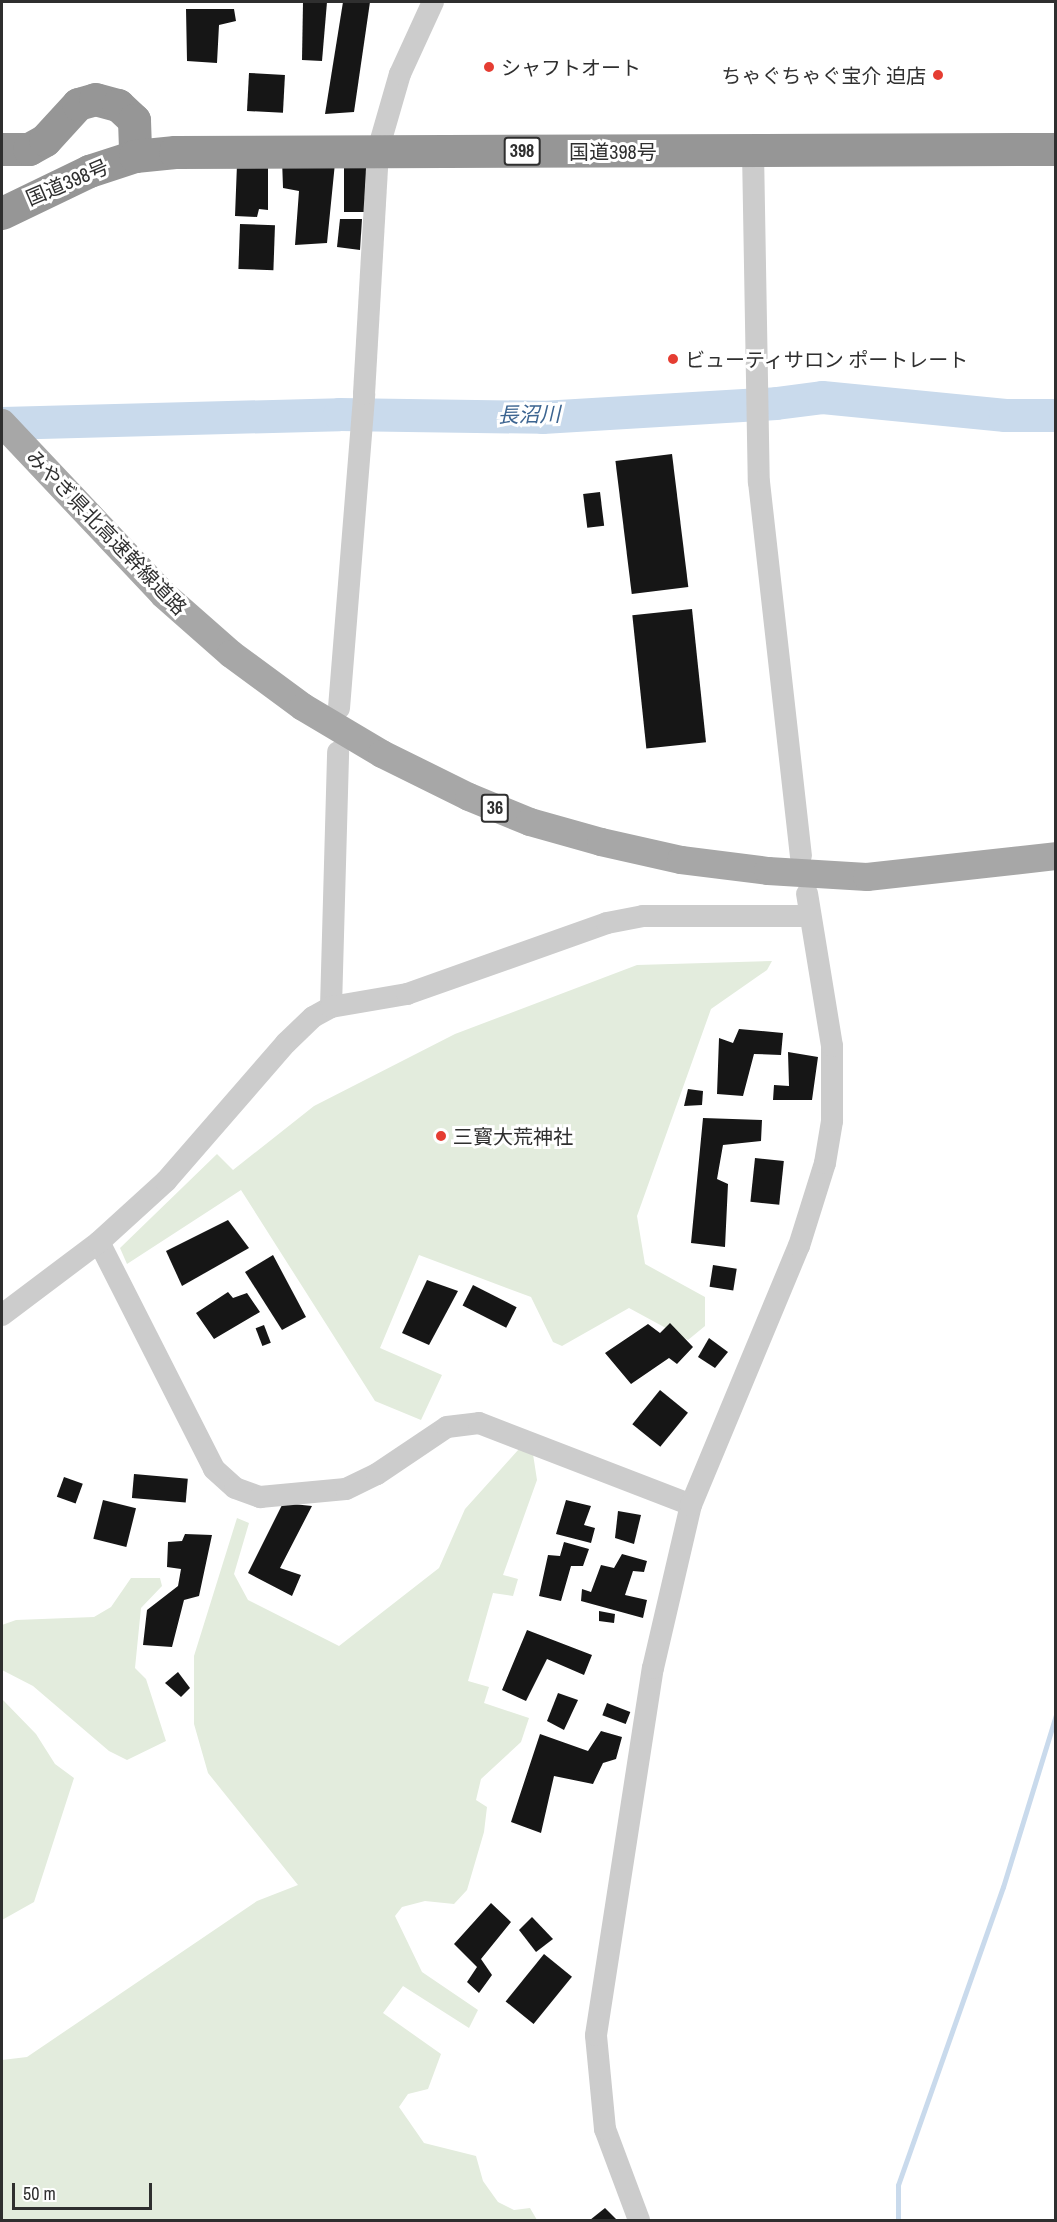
<!DOCTYPE html>
<meta charset="utf-8">
<style>
body{margin:0}
#map{position:relative;width:1057px;height:2222px;overflow:hidden;background:#fff;font-family:"Archivo Narrow","Noto Sans JP",sans-serif}
div>[style]{position:absolute}
[style*='--x']{left:calc(var(--x)*1px);top:calc(var(--y)*1px);width:calc(var(--w)*1px);rotate:calc(var(--a)*1deg)}
.green>*{inset:0;background:#e3ecdd}
.stream>*{height:5px;margin:-2.5px;padding:0 2.5px;transform-origin:2.5px;border-radius:2.5px;background:#c9daec}
.river>*{height:33px;margin:-16.5px;padding:0 16.5px;transform-origin:16.5px;border-radius:16.5px;background:#c9daec}
.building>*{inset:0;background:#161616;transform-origin:0 0}
.minor>*{height:22px;margin:-11px;padding:0 11px;transform-origin:11px;border-radius:11px;background:#ccc}
.major>*{height:28px;margin:-14px;padding:0 14px;transform-origin:14px;border-radius:14px;background:#a7a7a7}
.highway>*{height:33px;margin:-16.5px;padding:0 16.5px;transform-origin:16.5px;border-radius:16.5px;background:#969696}
.dots>*{width:16px;height:16px;translate:-50% -50%;box-sizing:border-box;border:3px solid #fff;border-radius:50%}
span{translate:-50% -50%;white-space:nowrap;text-align:center;line-height:1.15;-webkit-text-stroke:6px #fff;paint-order:stroke}
.shield-label span{padding:2px 4px;background:#fff;border:2px solid;border-radius:4px;-webkit-text-stroke-width:0}
.shield-label{font-size:18px;color:#2f2f2f;font-weight:700}
.poi-label{font-size:20px;color:#2f2f2f}
.left{translate:0 -50%;text-align:left}
.right{translate:-100% -50%;text-align:right}
.street-label{font-size:20px;color:#2f2f2f}
.water-label{font-size:21px;color:#3d6591;font-style:italic}
.frame{position:absolute;inset:0;border:3px solid #2f2f2f;pointer-events:none}
.scale{position:absolute;left:12px;top:2183px;width:140px;height:27px;box-sizing:border-box;border:3px solid #2f2f2f;border-top:0;padding-left:8px;font-size:18px;line-height:21px;white-space:nowrap;color:#2f2f2f;-webkit-text-stroke:4px #fff;paint-order:stroke}
</style>
<div id="map">
<div class="green">
<i style="clip-path:polygon(772px 961px,767px 970px,711px 1009px,637px 1216px,645px 1264px,705px 1297px,705px 1326px,688px 1340px,629px 1308px,562px 1346px,553px 1342px,531px 1297px,419px 1255px,380px 1348px,442px 1375px,421px 1420px,375px 1401px,241px 1190px,127px 1264px,120px 1248px,217px 1154px,233px 1170px,314px 1106px,455px 1034px,637px 965px)"></i>
<i style="clip-path:polygon(519px 1449px,533px 1454px,537px 1480px,503px 1575px,518px 1579px,513px 1596px,493px 1593px,468px 1681px,489px 1687px,484px 1703px,529px 1718px,521px 1742px,481px 1779px,476px 1800px,487px 1807px,484px 1832px,467px 1890px,454px 1904px,425px 1901px,402px 1907px,395px 1916px,422px 1972px,478px 2010px,469px 2028px,403px 1986px,383px 2013px,441px 2054px,428px 2089px,408px 2094px,399px 2107px,424px 2143px,476px 2156px,483px 2181px,498px 2202px,514px 2210px,530px 2208px,537px 2220px,2px 2220px,2px 2060px,27px 2057px,257px 1901px,298px 1885px,208px 1773px,194px 1724px,194px 1656px,237px 1518px,249px 1523px,234px 1574px,248px 1600px,339px 1646px,439px 1568px,465px 1509px)"></i>
<i style="clip-path:polygon(131px 1578px,160px 1578px,162px 1586px,141px 1608px,135px 1668px,146px 1679px,166px 1741px,127px 1760px,109px 1751px,33px 1686px,2px 1670px,2px 1625px,16px 1620px,94px 1617px,111px 1607px)"></i>
<i style="clip-path:polygon(2px 1699px,36px 1734px,55px 1764px,74px 1778px,34px 1902px,2px 1920px)"></i>
</div>
<div class="stream">
<i style="--x:898;--y:2220;--w:35;--a:-90"></i>
<i style="--x:898;--y:2185;--w:316;--a:-70.6"></i>
<i style="--x:1003;--y:1887;--w:180;--a:-72.9"></i>
</div>
<div class="river">
<i style="--x:2;--y:423;--w:337;--a:-1.5"></i>
<i style="--x:339;--y:414;--w:203;--a:0.8"></i>
<i style="--x:542;--y:417;--w:234;--a:-3.4"></i>
<i style="--x:776;--y:403;--w:46;--a:-7.4"></i>
<i style="--x:822;--y:397;--w:184;--a:5.6"></i>
<i style="--x:1005;--y:415;--w:51;--a:0"></i>
</div>
<div class="building">
<i style="clip-path:polygon(303px 2px,327px 2px,322px 61px,302px 60px)"></i>
<i style="clip-path:polygon(343px 2px,370px 2px,354px 112px,325px 114px)"></i>
<i style="clip-path:polygon(186px 9px,234px 9px,236px 21px,219px 25px,217px 63px,187px 61px)"></i>
<i style="left:249px;top:73px;width:36px;height:38px;rotate:3deg"></i>
<i style="clip-path:polygon(282px 159px,335px 163px,327px 243px,295px 245px,299px 191px,283px 188px)"></i>
<i style="left:344px;top:160px;width:28px;height:52px"></i>
<i style="clip-path:polygon(268px 162px,268px 210px,259px 209px,257px 217px,235px 216px,237px 164px)"></i>
<i style="clip-path:polygon(340px 219px,362px 219px,360px 250px,337px 247px)"></i>
<i style="left:240px;top:224px;width:35px;height:45px;rotate:2deg"></i>
<i style="left:672px;top:454px;width:134px;height:57px;rotate:83deg"></i>
<i style="left:600px;top:492px;width:34px;height:17px;rotate:83deg"></i>
<i style="left:692px;top:609px;width:134px;height:60px;rotate:84deg"></i>
<i style="clip-path:polygon(739px 1029px,783px 1033px,781px 1055px,754px 1054px,743px 1096px,717px 1094px,719px 1038px,733px 1043px)"></i>
<i style="clip-path:polygon(788px 1052px,818px 1057px,812px 1100px,773px 1100px,774px 1085px,789px 1086px)"></i>
<i style="clip-path:polygon(688px 1089px,703px 1091px,702px 1105px,684px 1106px)"></i>
<i style="clip-path:polygon(703px 1118px,762px 1120px,761px 1141px,723px 1145px,717px 1179px,728px 1184px,725px 1247px,691px 1243px)"></i>
<i style="left:755px;top:1158px;width:29px;height:44px;rotate:6deg"></i>
<i style="clip-path:polygon(228px 1220px,249px 1248px,182px 1286px,166px 1251px)"></i>
<i style="clip-path:polygon(273px 1255px,306px 1317px,282px 1330px,245px 1272px)"></i>
<i style="left:713px;top:1265px;width:24px;height:22px;rotate:9deg"></i>
<i style="clip-path:polygon(427px 1280px,458px 1291px,429px 1345px,402px 1333px)"></i>
<i style="left:473px;top:1285px;width:49px;height:23px;rotate:27deg"></i>
<i style="clip-path:polygon(228px 1292px,233px 1298px,247px 1293px,260px 1312px,214px 1339px,196px 1313px)"></i>
<i style="clip-path:polygon(670px 1323px,693px 1347px,677px 1364px,669px 1358px,631px 1384px,605px 1353px,648px 1324px,660px 1333px)"></i>
<i style="left:264px;top:1325px;width:19px;height:9px;rotate:69deg"></i>
<i style="clip-path:polygon(709px 1338px,728px 1352px,715px 1368px,698px 1357px)"></i>
<i style="left:660px;top:1390px;width:36px;height:44px;rotate:39deg"></i>
<i style="left:134px;top:1474px;width:54px;height:24px;rotate:5deg"></i>
<i style="left:64px;top:1477px;width:20px;height:21px;rotate:20deg"></i>
<i style="left:103px;top:1500px;width:34px;height:40px;rotate:14deg"></i>
<i style="clip-path:polygon(566px 1500px,591px 1506px,584px 1525px,595px 1528px,591px 1543px,556px 1534px)"></i>
<i style="clip-path:polygon(283px 1503px,312px 1506px,280px 1568px,301px 1575px,292px 1596px,248px 1573px)"></i>
<i style="clip-path:polygon(618px 1511px,641px 1515px,634px 1544px,615px 1538px)"></i>
<i style="clip-path:polygon(185px 1534px,212px 1535px,199px 1596px,184px 1600px,172px 1647px,143px 1645px,147px 1610px,178px 1586px,181px 1569px,167px 1567px,168px 1542px,182px 1541px)"></i>
<i style="clip-path:polygon(564px 1542px,589px 1549px,583px 1566px,571px 1566px,561px 1601px,539px 1596px,548px 1555px,560px 1556px)"></i>
<i style="clip-path:polygon(622px 1554px,647px 1561px,644px 1572px,633px 1571px,625px 1595px,647px 1600px,643px 1618px,581px 1601px,582px 1589px,591px 1592px,601px 1565px,614px 1568px)"></i>
<i style="clip-path:polygon(599px 1611px,615px 1614px,614px 1623px,599px 1621px)"></i>
<i style="clip-path:polygon(527px 1630px,592px 1655px,584px 1675px,547px 1659px,526px 1701px,502px 1690px)"></i>
<i style="clip-path:polygon(178px 1672px,190px 1688px,181px 1697px,165px 1683px)"></i>
<i style="clip-path:polygon(558px 1693px,578px 1700px,564px 1730px,547px 1721px)"></i>
<i style="left:607px;top:1703px;width:25px;height:13px;rotate:21deg"></i>
<i style="clip-path:polygon(601px 1731px,622px 1737px,616px 1759px,603px 1763px,593px 1784px,554px 1776px,541px 1833px,511px 1822px,540px 1734px,588px 1751px)"></i>
<i style="clip-path:polygon(491px 1903px,511px 1922px,481px 1959px,492px 1975px,479px 1993px,467px 1982px,477px 1967px,454px 1944px)"></i>
<i style="clip-path:polygon(532px 1917px,553px 1939px,536px 1952px,519px 1930px)"></i>
<i style="left:544px;top:1954px;width:36px;height:61px;rotate:39deg"></i>
<i style="clip-path:polygon(605px 2208px,617px 2220px,590px 2220px)"></i>
</div>
<div class="minor">
<i style="--x:753;--y:151;--w:331;--a:89"></i>
<i style="--x:759;--y:482;--w:376;--a:83.6"></i>
<i style="--x:339;--y:708;--w:315;--a:-85.4"></i>
<i style="--x:364;--y:394;--w:244;--a:-86.7"></i>
<i style="--x:378;--y:150;--w:79;--a:-73.9"></i>
<i style="--x:400;--y:74;--w:79;--a:-65.4"></i>
<i style="--x:331;--y:1007;--w:255;--a:-88.4"></i>
<i style="--x:99;--y:1242;--w:254;--a:63.1"></i>
<i style="--x:214;--y:1469;--w:28;--a:42"></i>
<i style="--x:235;--y:1488;--w:27;--a:20"></i>
<i style="--x:260;--y:1497;--w:86;--a:-5.3"></i>
<i style="--x:346;--y:1489;--w:34;--a:-26"></i>
<i style="--x:377;--y:1474;--w:84;--a:-33.9"></i>
<i style="--x:447;--y:1427;--w:32;--a:-7"></i>
<i style="--x:479;--y:1423;--w:227;--a:21.1"></i>
<i style="--x:2;--y:1315;--w:121;--a:-37"></i>
<i style="--x:99;--y:1242;--w:91;--a:-42.3"></i>
<i style="--x:166;--y:1181;--w:183;--a:-49"></i>
<i style="--x:286;--y:1043;--w:37;--a:-44"></i>
<i style="--x:313;--y:1017;--w:21;--a:-29"></i>
<i style="--x:331;--y:1007;--w:77;--a:-9.7"></i>
<i style="--x:407;--y:994;--w:212;--a:-19.5"></i>
<i style="--x:607;--y:923;--w:37;--a:-11"></i>
<i style="--x:643;--y:916;--w:165;--a:0"></i>
<i style="--x:639;--y:2220;--w:97;--a:-110.5"></i>
<i style="--x:605;--y:2129;--w:94;--a:-95.5"></i>
<i style="--x:596;--y:2035;--w:371;--a:-81.2"></i>
<i style="--x:653;--y:1668;--w:167;--a:-76.9"></i>
<i style="--x:691;--y:1505;--w:281;--a:-67.4"></i>
<i style="--x:799;--y:1246;--w:87;--a:-72.6"></i>
<i style="--x:825;--y:1163;--w:43;--a:-80.5"></i>
<i style="--x:832;--y:1121;--w:75;--a:-90"></i>
<i style="--x:832;--y:1046;--w:154;--a:-99.3"></i>
</div>
<div class="major">
<i style="--x:2;--y:423;--w:236;--a:46.7"></i>
<i style="--x:164;--y:595;--w:89;--a:41.4"></i>
<i style="--x:231;--y:654;--w:89;--a:36.4"></i>
<i style="--x:303;--y:707;--w:92;--a:30.7"></i>
<i style="--x:382;--y:754;--w:97;--a:26.3"></i>
<i style="--x:469;--y:797;--w:66;--a:22.3"></i>
<i style="--x:530;--y:822;--w:74;--a:15.7"></i>
<i style="--x:601;--y:842;--w:82;--a:12.7"></i>
<i style="--x:681;--y:860;--w:88;--a:7.2"></i>
<i style="--x:768;--y:871;--w:99;--a:3.5"></i>
<i style="--x:867;--y:877;--w:190;--a:-6.3"></i>
</div>
<div class="highway">
<i style="--x:2;--y:149;--w:27;--a:0"></i>
<i style="--x:29;--y:149;--w:18;--a:-29"></i>
<i style="--x:45;--y:140;--w:49;--a:-47.5"></i>
<i style="--x:78;--y:104;--w:18;--a:-16"></i>
<i style="--x:95;--y:99;--w:24;--a:15"></i>
<i style="--x:118;--y:105;--w:22;--a:43"></i>
<i style="--x:134;--y:120;--w:36;--a:88"></i>
<i style="--x:2;--y:213;--w:97;--a:-25.8"></i>
<i style="--x:89;--y:171;--w:48;--a:-18.1"></i>
<i style="--x:135;--y:156;--w:40;--a:-5.7"></i>
<i style="--x:175;--y:152;--w:881;--a:-0.2"></i>
</div>
<div class="dots">
<i style="left:489px;top:67px;background:#e53d32"></i>
<i style="left:938px;top:75px;background:#e53d32"></i>
<i style="left:673px;top:359px;background:#e53d32"></i>
<i style="left:441px;top:1136px;background:#e53d32"></i>
</div>
<div class="shield-label">
<span style="left:522px;top:151px">398</span>
<span style="left:495px;top:808px">36</span>
</div>
<div class="poi-label">
<span class="left" style="left:501px;top:67px">シャフトオート</span>
<span class="right" style="left:926px;top:75px">ちゃぐちゃぐ宝介 迫店</span>
<span class="left" style="left:685px;top:359px">ビューティサロン ポートレート</span>
<span class="left" style="left:453px;top:1136px">三寳大荒神社</span>
</div>
<div class="street-label">
<span style="left:613px;top:151px">国道398号</span>
<span style="left:67px;top:182px;rotate:-23deg">国道398号</span>
<span style="left:107px;top:532px;rotate:46deg">みやぎ県北高速幹線道路</span>
</div>
<div class="water-label">
<span style="left:529px;top:415px;rotate:-1deg">長沼川</span>
</div>
<div class="frame"></div>
<div class="scale">50 m</div>
</div>
